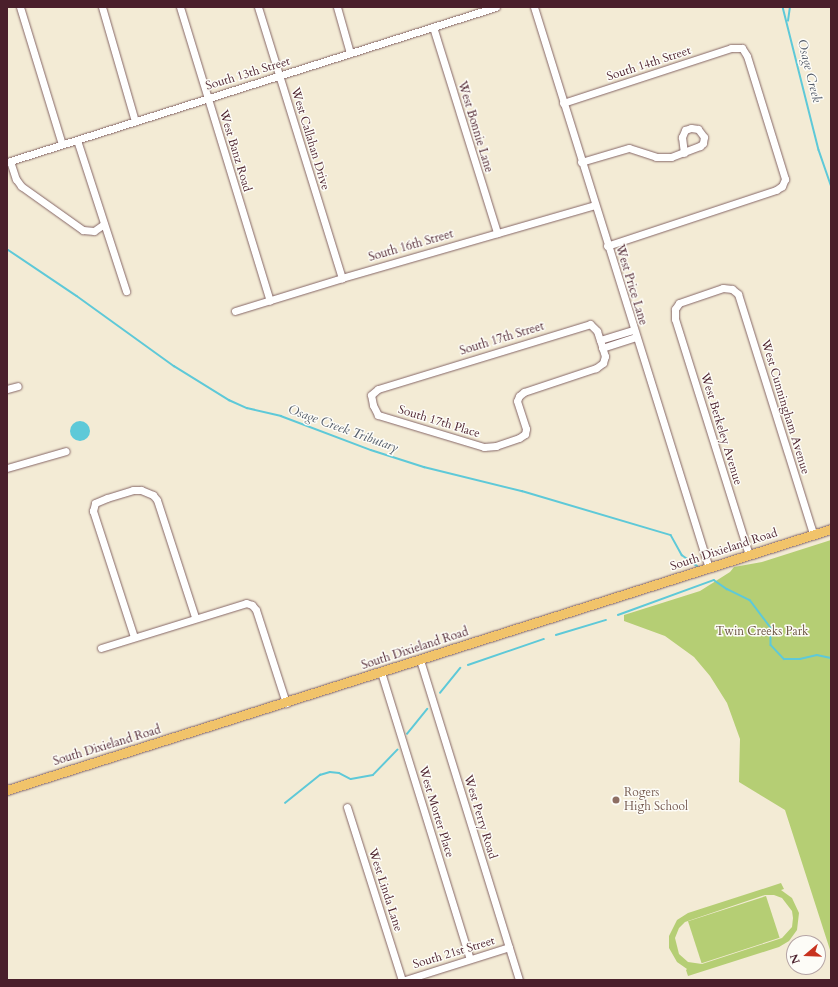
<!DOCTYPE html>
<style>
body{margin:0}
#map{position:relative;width:838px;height:987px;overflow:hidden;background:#f3ebd5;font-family:Cardo,serif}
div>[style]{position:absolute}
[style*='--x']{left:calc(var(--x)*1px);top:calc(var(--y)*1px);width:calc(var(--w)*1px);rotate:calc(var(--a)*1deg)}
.green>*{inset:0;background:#b5ce74;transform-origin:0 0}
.water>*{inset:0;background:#5ec9d8}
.round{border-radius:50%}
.stream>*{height:1.5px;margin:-0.75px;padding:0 0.75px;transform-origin:0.75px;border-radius:0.75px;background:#5ec9d8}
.roads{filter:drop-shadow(0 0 1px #856666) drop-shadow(0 0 1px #856666)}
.minor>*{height:7px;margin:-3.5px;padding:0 3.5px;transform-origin:3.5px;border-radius:3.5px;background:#fff}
.major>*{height:9px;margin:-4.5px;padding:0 4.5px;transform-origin:4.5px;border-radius:4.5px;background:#f1c36a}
.dots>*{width:11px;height:11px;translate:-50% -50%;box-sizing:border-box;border:2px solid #fdfcf7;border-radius:50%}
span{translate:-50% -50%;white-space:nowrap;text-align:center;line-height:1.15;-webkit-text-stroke:3px #fdfcf7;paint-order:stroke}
.street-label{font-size:12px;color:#4a1f2b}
.park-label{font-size:12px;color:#6a5441}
.education-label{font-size:12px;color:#785e54}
.left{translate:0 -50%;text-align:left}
.water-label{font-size:13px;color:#515a68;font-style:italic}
.frame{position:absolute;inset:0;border:8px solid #4a1f2b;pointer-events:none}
.north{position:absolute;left:786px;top:935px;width:40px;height:40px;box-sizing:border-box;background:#fdfcf7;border:1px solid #b5a4a5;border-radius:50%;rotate:251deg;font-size:11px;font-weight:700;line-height:16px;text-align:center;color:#4a1f2b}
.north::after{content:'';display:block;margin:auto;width:14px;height:18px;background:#c8321e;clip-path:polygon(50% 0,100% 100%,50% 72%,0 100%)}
</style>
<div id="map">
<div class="green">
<i style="clip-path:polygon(831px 540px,831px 953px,785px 810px,739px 782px,740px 739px,727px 703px,710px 676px,694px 657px,665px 636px,624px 621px,624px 615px,700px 591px,730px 572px,734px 567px,762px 562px)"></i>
<i style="clip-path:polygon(evenodd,781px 883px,784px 889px,781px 890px,792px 898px,799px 913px,797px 930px,789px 941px,779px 947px,688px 976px,686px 970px,687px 969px,677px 962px,669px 948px,669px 936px,677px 920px,688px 913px,781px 883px,765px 895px,774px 895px,782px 898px,792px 911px,793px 918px,792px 927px,782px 938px,702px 964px,688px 962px,679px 954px,675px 938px,679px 928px,685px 922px,765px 895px)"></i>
<i style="left:766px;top:896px;width:44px;height:82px;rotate:72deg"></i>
</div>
<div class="water">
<i class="round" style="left:70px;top:421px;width:20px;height:20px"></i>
</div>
<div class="stream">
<i style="--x:783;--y:7;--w:147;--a:75.9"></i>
<i style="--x:819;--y:150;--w:37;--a:71"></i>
<i style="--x:788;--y:21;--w:14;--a:-82"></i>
<i style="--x:7;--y:249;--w:84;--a:33.9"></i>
<i style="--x:77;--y:296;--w:120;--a:35.8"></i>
<i style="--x:174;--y:366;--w:65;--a:31.7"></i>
<i style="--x:229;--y:400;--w:20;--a:24"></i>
<i style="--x:247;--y:408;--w:35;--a:13"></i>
<i style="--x:281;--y:416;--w:96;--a:20.7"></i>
<i style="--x:371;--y:450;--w:56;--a:17.8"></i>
<i style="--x:424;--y:467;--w:101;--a:13.8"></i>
<i style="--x:522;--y:491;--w:155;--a:16.5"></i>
<i style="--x:671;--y:535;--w:23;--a:61"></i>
<i style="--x:682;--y:555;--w:19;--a:36"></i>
<i style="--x:618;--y:615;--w:102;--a:-20"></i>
<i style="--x:714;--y:580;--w:16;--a:35"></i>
<i style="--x:727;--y:589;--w:25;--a:26"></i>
<i style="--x:750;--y:600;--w:35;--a:53"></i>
<i style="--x:771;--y:628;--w:17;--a:90"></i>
<i style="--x:771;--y:645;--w:19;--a:47"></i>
<i style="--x:784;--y:659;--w:16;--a:0"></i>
<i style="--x:800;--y:659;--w:17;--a:-13"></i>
<i style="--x:817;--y:655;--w:14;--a:12"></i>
<i style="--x:556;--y:635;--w:52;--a:-16.7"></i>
<i style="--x:468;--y:665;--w:80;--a:-18.9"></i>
<i style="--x:440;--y:693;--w:32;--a:-51"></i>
<i style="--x:407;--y:734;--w:32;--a:-51"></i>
<i style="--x:285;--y:803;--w:45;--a:-38.7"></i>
<i style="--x:320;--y:775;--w:10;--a:-17"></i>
<i style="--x:330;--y:772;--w:9;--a:6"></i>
<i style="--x:339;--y:773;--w:13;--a:27"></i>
<i style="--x:351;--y:779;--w:22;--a:-10"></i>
<i style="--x:373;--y:775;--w:35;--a:-46"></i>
</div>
<div class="roads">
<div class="minor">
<i style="--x:20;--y:7;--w:143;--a:73"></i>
<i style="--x:102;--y:7;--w:119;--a:73.9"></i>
<i style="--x:180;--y:7;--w:307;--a:73"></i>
<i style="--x:258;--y:7;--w:284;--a:72.8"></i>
<i style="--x:337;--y:7;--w:48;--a:74.2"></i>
<i style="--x:534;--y:7;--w:588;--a:72.68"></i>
<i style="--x:433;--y:27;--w:216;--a:72.7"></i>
<i style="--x:563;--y:103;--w:177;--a:-18.1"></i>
<i style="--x:731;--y:48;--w:11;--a:0"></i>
<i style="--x:742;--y:48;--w:9;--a:58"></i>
<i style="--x:747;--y:56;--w:129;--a:72.8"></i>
<i style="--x:785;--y:179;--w:8;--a:113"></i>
<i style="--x:782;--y:186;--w:7;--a:146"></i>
<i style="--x:776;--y:190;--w:178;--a:161.7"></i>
<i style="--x:77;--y:140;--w:159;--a:72"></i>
<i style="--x:10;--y:161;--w:19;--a:72"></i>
<i style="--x:16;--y:179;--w:9;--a:54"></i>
<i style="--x:21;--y:186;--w:76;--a:35.4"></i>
<i style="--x:83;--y:230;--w:11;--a:5"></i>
<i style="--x:94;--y:231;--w:12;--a:-35"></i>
<i style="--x:7;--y:162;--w:513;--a:-17.59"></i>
<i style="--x:581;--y:162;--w:50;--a:-16.3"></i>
<i style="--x:629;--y:148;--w:28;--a:18"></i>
<i style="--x:656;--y:157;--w:15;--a:0"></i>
<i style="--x:671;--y:157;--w:31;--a:-21"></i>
<i style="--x:700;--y:146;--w:4;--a:-45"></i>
<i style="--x:703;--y:143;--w:6;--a:-81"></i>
<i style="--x:704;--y:137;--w:10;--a:-127"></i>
<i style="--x:698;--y:129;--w:7;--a:-172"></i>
<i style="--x:691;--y:128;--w:6;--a:162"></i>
<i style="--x:685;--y:130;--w:8;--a:113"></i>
<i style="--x:682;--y:137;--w:16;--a:83"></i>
<i style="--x:235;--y:311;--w:112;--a:-17.1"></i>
<i style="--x:342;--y:278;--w:263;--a:-16.1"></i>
<i style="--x:590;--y:324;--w:10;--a:45"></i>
<i style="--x:597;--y:331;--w:9;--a:72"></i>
<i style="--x:600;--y:340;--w:17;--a:73"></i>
<i style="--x:605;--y:356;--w:7;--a:106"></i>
<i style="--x:603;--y:363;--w:9;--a:144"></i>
<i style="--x:596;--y:368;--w:76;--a:161.6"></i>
<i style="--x:524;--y:392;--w:6;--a:141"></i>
<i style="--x:519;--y:396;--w:5;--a:112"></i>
<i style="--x:517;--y:401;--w:29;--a:72"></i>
<i style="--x:526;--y:429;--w:5;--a:101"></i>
<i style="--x:525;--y:434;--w:7;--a:146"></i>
<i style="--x:519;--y:438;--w:24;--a:161"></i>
<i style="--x:496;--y:446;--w:12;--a:175"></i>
<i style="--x:484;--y:447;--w:111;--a:-163.2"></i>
<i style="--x:378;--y:415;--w:11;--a:-117"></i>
<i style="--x:373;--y:405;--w:10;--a:-101"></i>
<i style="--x:371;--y:395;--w:9;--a:-41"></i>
<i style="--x:378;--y:389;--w:222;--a:-17"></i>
<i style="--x:600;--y:340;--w:34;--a:-17"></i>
<i style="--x:602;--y:348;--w:36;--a:-18"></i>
<i style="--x:7;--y:389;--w:11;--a:-15"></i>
<i style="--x:7;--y:468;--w:61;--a:-16.1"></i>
<i style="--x:749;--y:555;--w:247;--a:-107.4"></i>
<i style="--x:675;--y:319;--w:10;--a:-90"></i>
<i style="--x:675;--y:309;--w:7;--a:-56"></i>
<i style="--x:679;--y:303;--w:46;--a:-18.8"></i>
<i style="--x:723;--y:288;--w:9;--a:6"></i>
<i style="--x:732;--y:289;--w:8;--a:40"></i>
<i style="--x:738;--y:294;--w:251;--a:72.6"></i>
<i style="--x:134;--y:637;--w:133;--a:-108"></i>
<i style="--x:93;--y:511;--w:8;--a:-76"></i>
<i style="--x:95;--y:503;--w:13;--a:-23"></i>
<i style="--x:107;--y:498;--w:27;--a:-17"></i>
<i style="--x:133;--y:490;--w:8;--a:0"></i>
<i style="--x:141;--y:490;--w:13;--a:23"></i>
<i style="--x:153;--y:495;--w:6;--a:51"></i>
<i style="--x:157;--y:500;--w:123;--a:72"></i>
<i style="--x:101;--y:648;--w:152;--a:-17.2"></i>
<i style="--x:246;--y:603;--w:6;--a:18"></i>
<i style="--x:252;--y:605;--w:6;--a:51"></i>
<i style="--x:256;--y:610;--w:98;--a:72.1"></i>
<i style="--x:420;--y:660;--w:335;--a:72.8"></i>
<i style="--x:381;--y:672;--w:300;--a:72.8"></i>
<i style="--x:347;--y:807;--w:182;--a:72.4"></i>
<i style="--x:405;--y:980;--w:109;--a:-17.6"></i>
</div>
<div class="major">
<i style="--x:7;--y:790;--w:864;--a:-17.58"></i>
</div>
</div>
<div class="dots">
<i style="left:616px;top:800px;background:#8d6e63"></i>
</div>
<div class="street-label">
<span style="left:649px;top:64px;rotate:-18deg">South 14th Street</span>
<span style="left:248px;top:74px;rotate:-17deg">South 13th Street</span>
<span style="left:475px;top:127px;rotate:73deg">West Bonnie Lane</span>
<span style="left:310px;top:139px;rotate:73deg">West Callahan Drive</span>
<span style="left:235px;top:151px;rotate:73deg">West Banz Road</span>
<span style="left:411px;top:246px;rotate:-16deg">South 16th Street</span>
<span style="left:631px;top:285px;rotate:73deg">West Price Lane</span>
<span style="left:502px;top:339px;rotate:-17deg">South 17th Street</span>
<span style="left:785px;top:407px;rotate:73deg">West Cunningham Avenue</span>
<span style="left:439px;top:422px;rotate:17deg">South 17th Place</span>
<span style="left:721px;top:429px;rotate:73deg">West Berkeley Avenue</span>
<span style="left:724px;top:550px;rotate:-18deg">South Dixieland Road</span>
<span style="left:415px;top:649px;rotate:-18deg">South Dixieland Road</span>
<span style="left:107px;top:746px;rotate:-17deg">South Dixieland Road</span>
<span style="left:436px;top:812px;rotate:73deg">West Morter Place</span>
<span style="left:480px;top:817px;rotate:73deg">West Perry Road</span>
<span style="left:385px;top:890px;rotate:72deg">West Linda Lane</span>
<span style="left:454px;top:953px;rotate:-17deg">South 21st Street</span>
</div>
<div class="park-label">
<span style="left:762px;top:632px">Twin Creeks Park</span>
</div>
<div class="education-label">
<span class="left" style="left:624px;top:800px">Rogers<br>High School</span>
</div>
<div class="water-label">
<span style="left:809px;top:71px;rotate:76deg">Osage Creek</span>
<span style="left:343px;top:429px;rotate:20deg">Osage Creek Tributary</span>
</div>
<div class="frame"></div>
<div class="north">N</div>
</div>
